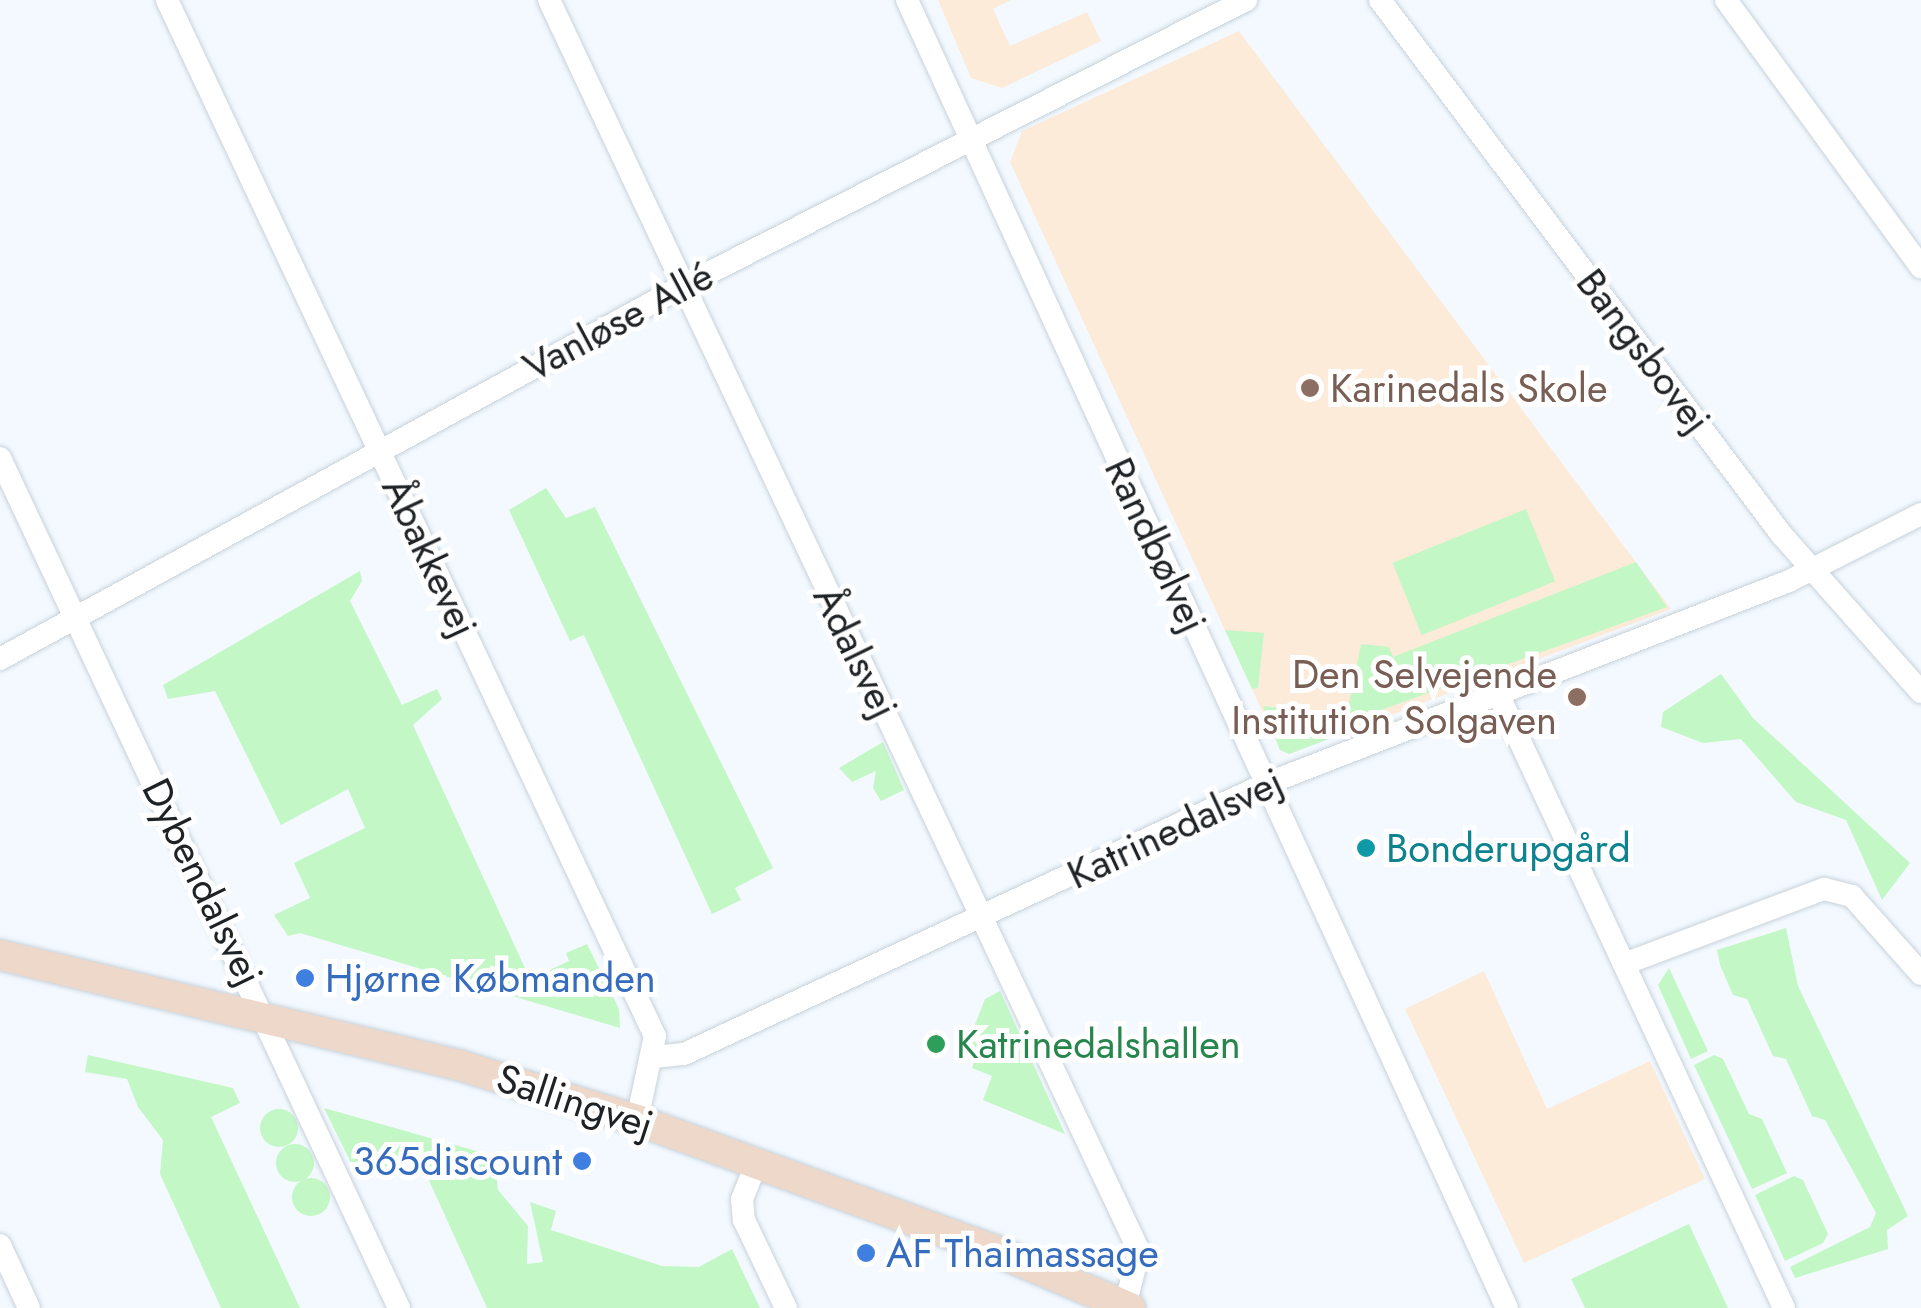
<!DOCTYPE html>
<meta charset="utf-8">
<style>
body{margin:0}
#map{position:relative;width:1921px;height:1308px;overflow:hidden;background:#f3f9ff;font-family:Jost,sans-serif}
div>[style]{position:absolute}
[style*='--x']{left:calc(var(--x)*1px);top:calc(var(--y)*1px);width:calc(var(--w)*1px);rotate:calc(var(--a)*1deg)}
.education>*{inset:0;background:#fdebda}
.green>*{inset:0;background:#c3f7c6;transform-origin:0 0}
.round{border-radius:50%}
.roads{filter:drop-shadow(0 0 2px #c8d2da) drop-shadow(0 0 2px #c8d2da)}
.street>*{height:22px;margin:-11px;padding:0 11px;transform-origin:11px;border-radius:11px;background:#fff}
.secondary>*{height:30px;margin:-15px;padding:0 15px;transform-origin:15px;border-radius:15px;background:#edd8ca}
.dots>*{width:28px;height:28px;translate:-50% -50%;box-sizing:border-box;border:5px solid #fff;border-radius:50%}
span{translate:-50% -50%;white-space:nowrap;text-align:center;line-height:1.15;-webkit-text-stroke:10px #fff;paint-order:stroke}
.street-label{font-size:40px;color:#1e2225}
.education-label{font-size:40px;color:#785e54}
.left{translate:0 -50%;text-align:left}
.right{translate:-100% -50%;text-align:right}
.culture-label{font-size:40px;color:#0d838f}
.shop-label{font-size:40px;color:#366cbe}
.leisure-label{font-size:40px;color:#27864d}
</style>
<div id="map">
<div class="education">
<i style="clip-path:polygon(938px 0,1011px 0,993px 9px,1010px 46px,1087px 12px,1101px 41px,1002px 88px,971px 78px)"></i>
<i style="clip-path:polygon(1239px 31px,1671px 609px,1289px 754px,1280px 750px,1010px 162px,1022px 131px)"></i>
<i style="clip-path:polygon(1484px 971px,1547px 1109px,1650px 1061px,1705px 1179px,1524px 1263px,1405px 1009px)"></i>
</div>
<div class="green">
<i style="clip-path:polygon(546px 488px,566px 518px,595px 507px,773px 868px,735px 888px,741px 900px,712px 914px,584px 635px,570px 641px,509px 510px)"></i>
<i style="left:1526px;top:509px;width:78px;height:144px;rotate:68deg"></i>
<i style="clip-path:polygon(1636px 562px,1667px 607px,1345px 723px,1361px 644px,1389px 647px,1393px 657px)"></i>
<i style="clip-path:polygon(360px 571px,362px 581px,350px 601px,402px 705px,437px 689px,442px 699px,413px 725px,530px 979px,569px 961px,566px 953px,587px 944px,619px 1009px,620px 1028px,300px 933px,288px 936px,274px 915px,310px 898px,294px 863px,365px 828px,348px 789px,281px 825px,215px 691px,168px 699px,163px 685px)"></i>
<i style="clip-path:polygon(1225px 630px,1264px 633px,1258px 688px,1252px 689px)"></i>
<i style="clip-path:polygon(1721px 674px,1753px 718px,1910px 863px,1882px 900px,1846px 820px,1796px 802px,1741px 739px,1703px 743px,1661px 727px,1663px 712px)"></i>
<i style="clip-path:polygon(1263px 706px,1337px 714px,1334px 737px,1289px 754px,1280px 750px)"></i>
<i style="clip-path:polygon(883px 742px,904px 790px,881px 801px,873px 788px,876px 771px,852px 782px,839px 768px)"></i>
<i style="clip-path:polygon(1786px 928px,1798px 986px,1908px 1216px,1887px 1230px,1888px 1249px,1795px 1278px,1790px 1267px,1870px 1227px,1876px 1213px,1825px 1120px,1812px 1116px,1786px 1059px,1773px 1056px,1747px 999px,1733px 995px,1720px 965px,1717px 950px)"></i>
<i style="clip-path:polygon(1669px 968px,1708px 1051px,1691px 1059px,1658px 985px)"></i>
<i style="clip-path:polygon(1000px 991px,1065px 1134px,983px 1100px,992px 1076px,972px 1068px,975px 1059px,963px 1055px,985px 999px)"></i>
<i style="clip-path:polygon(88px 1055px,233px 1088px,240px 1103px,211px 1117px,300px 1308px,221px 1308px,160px 1174px,163px 1140px,138px 1107px,127px 1079px,85px 1072px)"></i>
<i style="clip-path:polygon(1714px 1055px,1723px 1059px,1749px 1114px,1762px 1119px,1787px 1173px,1752px 1189px,1694px 1065px)"></i>
<i style="clip-path:polygon(324px 1108px,494px 1156px,498px 1190px,528px 1226px,527px 1264px,543px 1262px,530px 1202px,556px 1211px,551px 1230px,662px 1266px,699px 1267px,732px 1249px,760px 1308px,487px 1308px,417px 1154px,383px 1169px,378px 1157px,353px 1167px)"></i>
<i class="round" style="left:260px;top:1109px;width:38px;height:38px"></i>
<i class="round" style="left:276px;top:1144px;width:38px;height:38px"></i>
<i style="clip-path:polygon(1794px 1176px,1803px 1180px,1828px 1234px,1823px 1243px,1785px 1261px,1755px 1195px)"></i>
<i class="round" style="left:292px;top:1178px;width:38px;height:38px"></i>
<i style="clip-path:polygon(1689px 1224px,1728px 1308px,1585px 1308px,1571px 1279px)"></i>
</div>
<div class="roads">
<div class="street">
<i style="--x:167;--y:0;--w:1145;--a:64.78"></i>
<i style="--x:655;--y:1036;--w:86;--a:102.1"></i>
<i style="--x:549;--y:0;--w:1383;--a:64.75"></i>
<i style="--x:1139;--y:1251;--w:57;--a:104.3"></i>
<i style="--x:907;--y:0;--w:1439;--a:65.36"></i>
<i style="--x:1380;--y:0;--w:668;--a:53.1"></i>
<i style="--x:1781;--y:534;--w:211;--a:48.5"></i>
<i style="--x:1726;--y:0;--w:331;--a:53.9"></i>
<i style="--x:0;--y:458;--w:939;--a:64.85"></i>
<i style="--x:0;--y:659;--w:776;--a:-28.65"></i>
<i style="--x:681;--y:287;--w:634;--a:-26.93"></i>
<i style="--x:1498;--y:694;--w:677;--a:65.02"></i>
<i style="--x:1624;--y:964;--w:214;--a:-20.6"></i>
<i style="--x:1824;--y:889;--w:29;--a:14"></i>
<i style="--x:1852;--y:896;--w:104;--a:48.5"></i>
<i style="--x:654;--y:1057;--w:30;--a:-6"></i>
<i style="--x:684;--y:1054;--w:642;--a:-24.89"></i>
<i style="--x:1266;--y:784;--w:561;--a:-21.21"></i>
<i style="--x:1789;--y:581;--w:148;--a:-26.9"></i>
<i style="--x:757;--y:1162;--w:40;--a:112"></i>
<i style="--x:742;--y:1199;--w:21;--a:85"></i>
<i style="--x:744;--y:1220;--w:98;--a:64.5"></i>
<i style="--x:0;--y:1245;--w:69;--a:65.3"></i>
</div>
<div class="secondary">
<i style="--x:0;--y:955;--w:472;--a:13.5"></i>
<i style="--x:459;--y:1065;--w:186;--a:17.2"></i>
<i style="--x:637;--y:1120;--w:382;--a:20"></i>
<i style="--x:996;--y:1251;--w:146;--a:23"></i>
</div>
</div>
<div class="dots">
<i style="left:1310px;top:388px;background:#8d6e63"></i>
<i style="left:1577px;top:697px;background:#8d6e63"></i>
<i style="left:1366px;top:848px;background:#0f9aa8"></i>
<i style="left:305px;top:978px;background:#3f7fe0"></i>
<i style="left:936px;top:1044px;background:#2e9e5b"></i>
<i style="left:582px;top:1161px;background:#3f7fe0"></i>
<i style="left:866px;top:1253px;background:#3f7fe0"></i>
</div>
<div class="street-label">
<span style="left:618px;top:321px;rotate:-28deg">Vanløse Allé</span>
<span style="left:1644px;top:351px;rotate:53deg">Bangsbovej</span>
<span style="left:1156px;top:545px;rotate:65deg">Randbølvej</span>
<span style="left:430px;top:557px;rotate:65deg">Åbakkevej</span>
<span style="left:856px;top:652px;rotate:64deg">Ådalsvej</span>
<span style="left:1175px;top:828px;rotate:-25deg">Katrinedalsvej</span>
<span style="left:203px;top:882px;rotate:64deg">Dybendalsvej</span>
<span style="left:575px;top:1101px;rotate:18deg">Sallingvej</span>
</div>
<div class="education-label">
<span class="left" style="left:1330px;top:388px">Karinedals Skole</span>
<span class="right" style="left:1557px;top:697px">Den Selvejende<br>Institution Solgaven</span>
</div>
<div class="culture-label">
<span class="left" style="left:1386px;top:848px">Bonderupgård</span>
</div>
<div class="shop-label">
<span class="left" style="left:325px;top:978px">Hjørne Købmanden</span>
<span class="right" style="left:562px;top:1161px">365discount</span>
<span class="left" style="left:886px;top:1253px">AF Thaimassage</span>
</div>
<div class="leisure-label">
<span class="left" style="left:956px;top:1044px">Katrinedalshallen</span>
</div>
</div>
